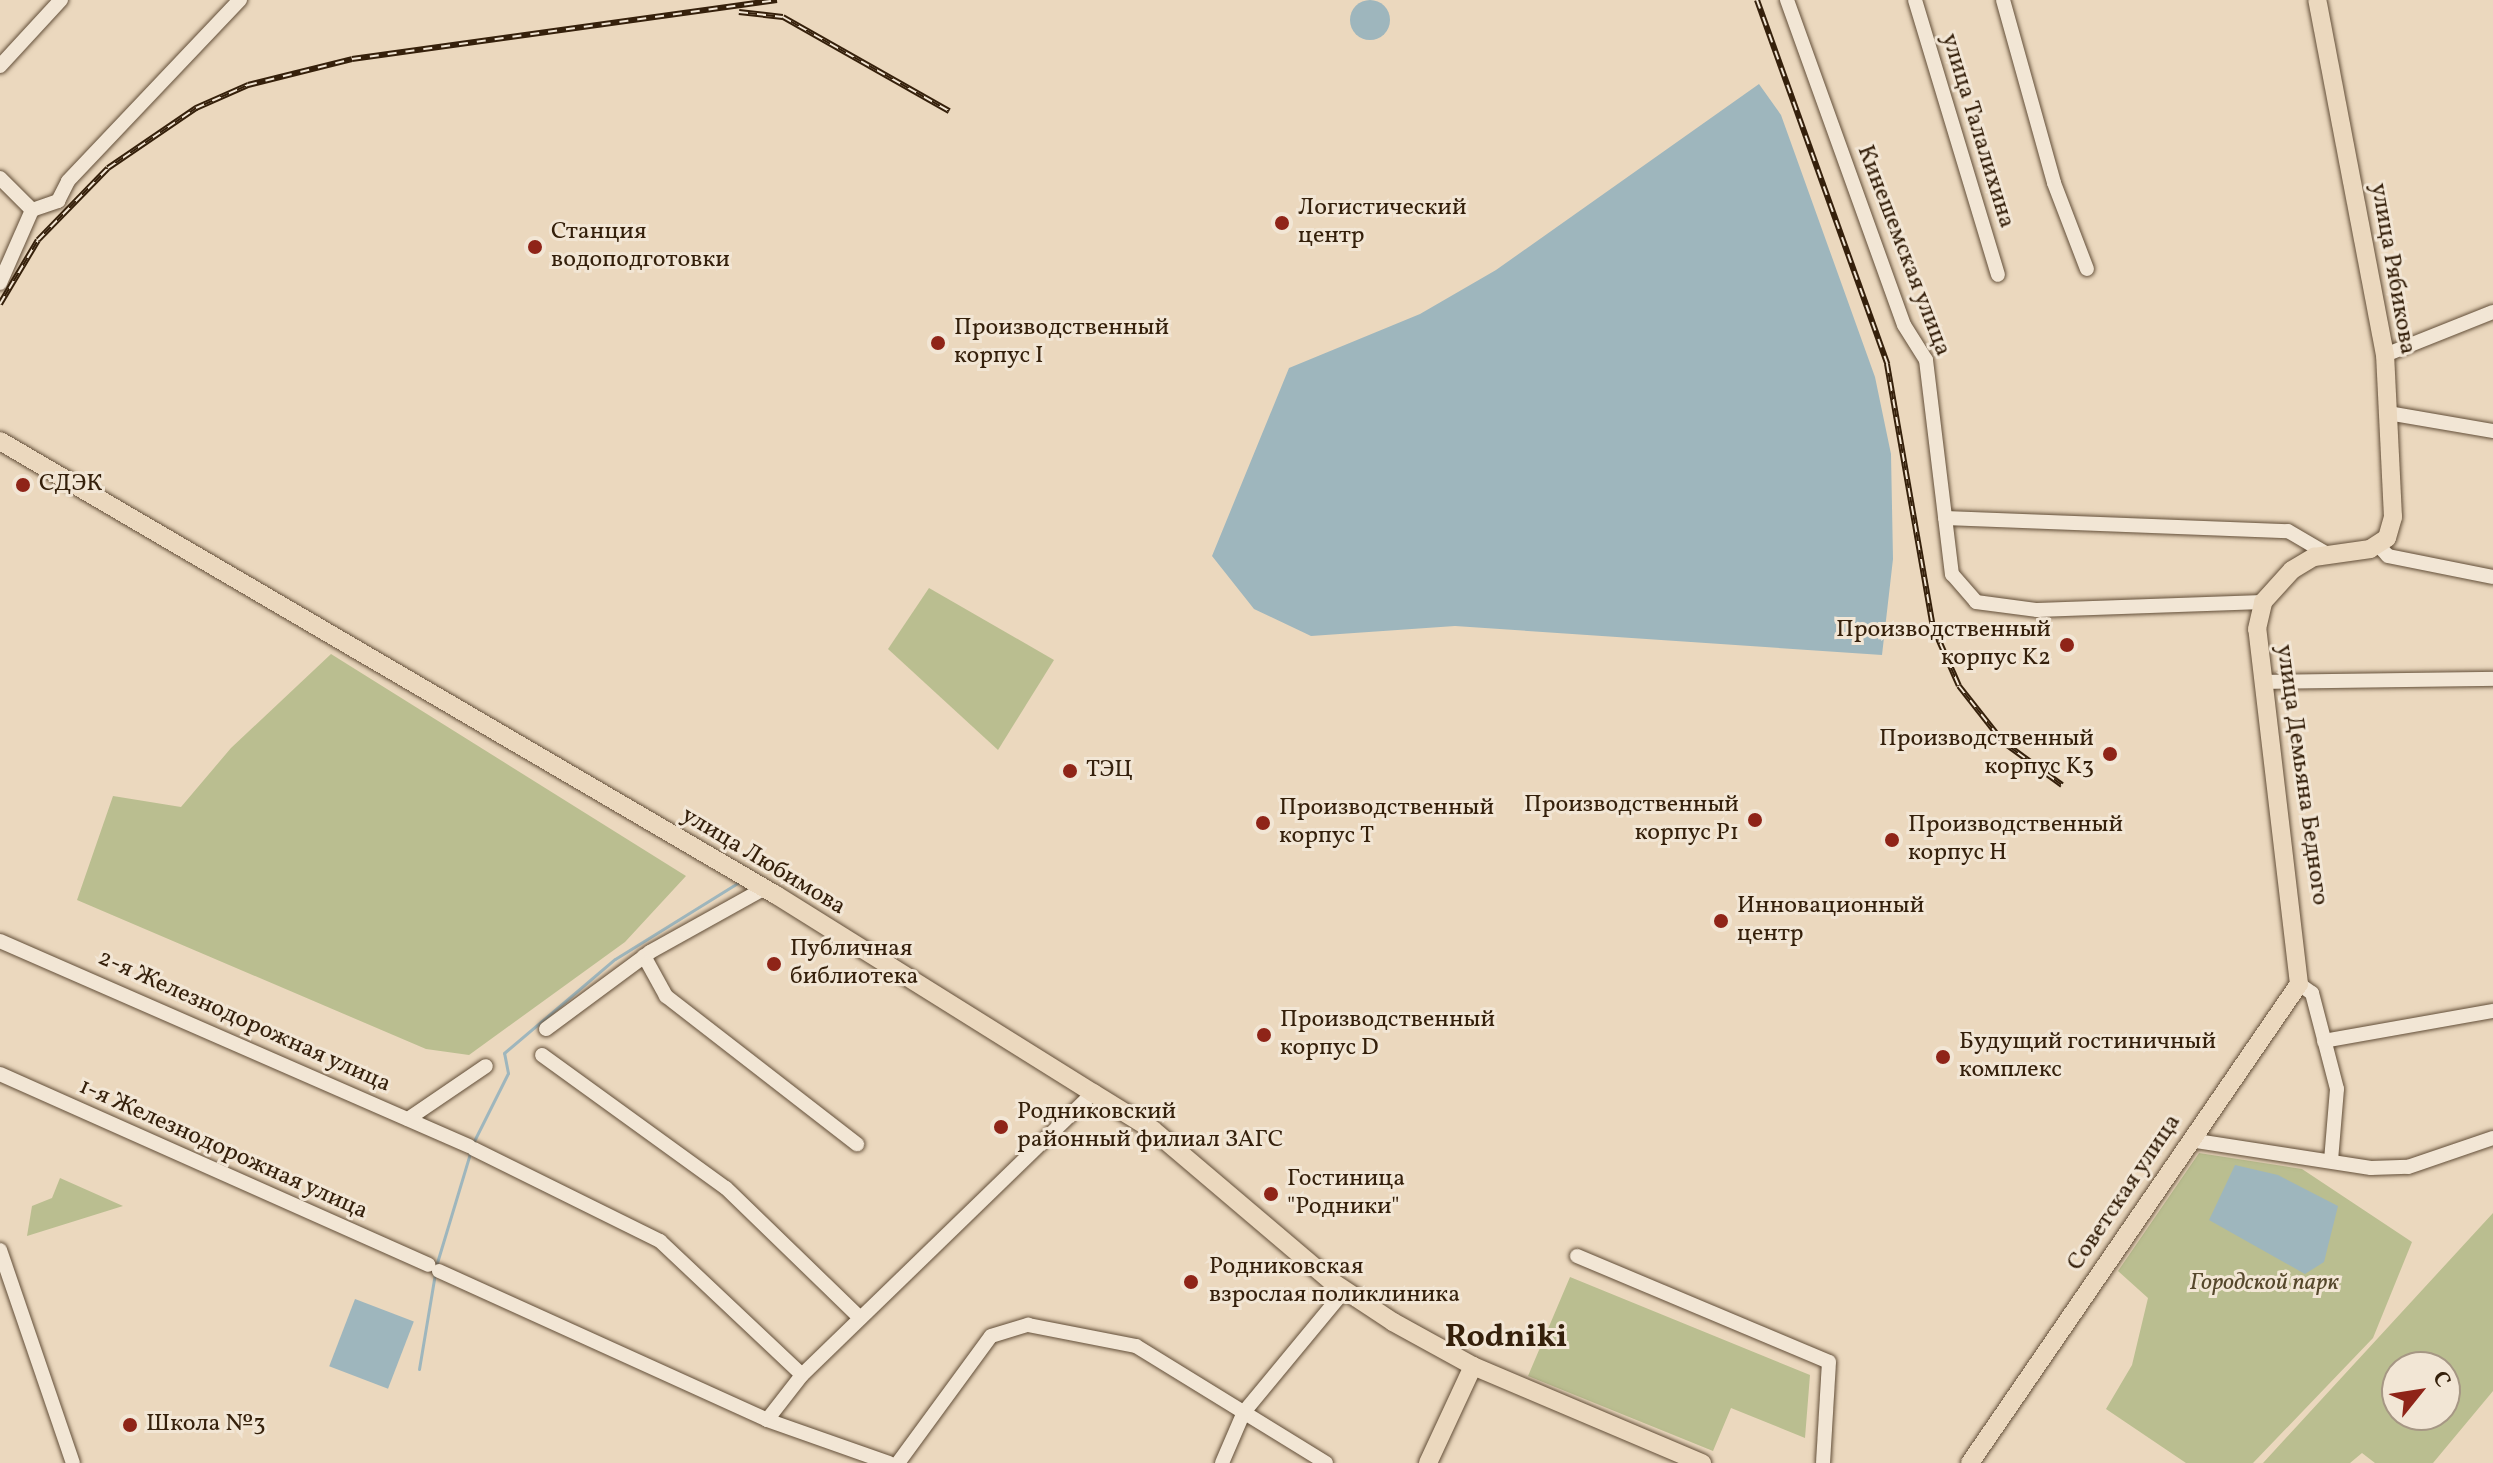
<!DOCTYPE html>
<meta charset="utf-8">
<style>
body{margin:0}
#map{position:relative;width:2493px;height:1463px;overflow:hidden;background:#ebd8be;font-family:Vollkorn,serif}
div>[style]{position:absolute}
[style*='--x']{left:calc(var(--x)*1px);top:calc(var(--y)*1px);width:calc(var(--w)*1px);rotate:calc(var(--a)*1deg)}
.green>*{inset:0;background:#babe90}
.water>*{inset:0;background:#9eb6bd;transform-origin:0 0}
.round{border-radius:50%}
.stream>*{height:3px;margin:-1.5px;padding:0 1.5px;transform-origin:1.5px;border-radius:1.5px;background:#9eb6bd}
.roads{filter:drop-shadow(0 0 2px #624e38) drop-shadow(0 0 2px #624e38)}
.minor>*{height:14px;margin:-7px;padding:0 7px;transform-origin:7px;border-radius:7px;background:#f2e6d5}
.major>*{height:18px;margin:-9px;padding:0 9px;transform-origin:9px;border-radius:9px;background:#ebd8be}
.rail>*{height:6px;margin-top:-3px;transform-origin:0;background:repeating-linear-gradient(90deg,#f2e6d5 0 9px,#35200b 0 18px);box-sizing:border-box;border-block:2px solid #35200b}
.dots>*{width:22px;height:22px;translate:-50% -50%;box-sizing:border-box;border:4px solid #f2e6d5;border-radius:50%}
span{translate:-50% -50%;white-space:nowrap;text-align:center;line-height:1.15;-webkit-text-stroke:6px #f2e6d5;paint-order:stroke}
.street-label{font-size:24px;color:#35200b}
.poi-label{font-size:24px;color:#35200b}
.left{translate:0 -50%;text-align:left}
.right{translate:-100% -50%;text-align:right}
.park-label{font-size:24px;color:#56482c;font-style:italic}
.district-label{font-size:32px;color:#35200b;font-weight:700}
.north{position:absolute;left:2381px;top:1351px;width:80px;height:80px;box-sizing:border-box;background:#f2e6d5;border:2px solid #a69784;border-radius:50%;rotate:60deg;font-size:22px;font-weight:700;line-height:32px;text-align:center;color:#35200b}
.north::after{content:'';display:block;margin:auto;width:28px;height:36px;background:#8f2418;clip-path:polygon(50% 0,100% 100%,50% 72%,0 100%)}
</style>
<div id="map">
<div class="green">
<i style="clip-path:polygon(929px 588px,1054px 660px,998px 750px,888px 649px)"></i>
<i style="clip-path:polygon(331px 654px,686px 876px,625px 942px,469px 1055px,426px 1049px,77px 900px,113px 796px,181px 807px,231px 748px)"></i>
<i style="clip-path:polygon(2199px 1153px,2302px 1169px,2412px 1242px,2373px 1338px,2253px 1463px,2186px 1463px,2106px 1409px,2132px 1365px,2148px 1298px,2118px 1271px)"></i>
<i style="clip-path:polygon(60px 1178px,123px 1206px,27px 1236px,32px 1206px,52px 1198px)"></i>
<i style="clip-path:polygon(evenodd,2493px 1213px,2493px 1391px,2433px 1463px,2375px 1463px,2362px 1453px,2350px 1463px,2263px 1463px,2493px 1213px,2397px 1367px,2445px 1367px,2445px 1415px,2397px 1415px,2397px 1367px)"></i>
<i style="clip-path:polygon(1570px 1277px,1810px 1375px,1805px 1438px,1731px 1408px,1713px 1451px,1528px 1376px)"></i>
</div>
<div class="water">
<i class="round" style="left:1350px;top:0;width:40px;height:40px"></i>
<i style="clip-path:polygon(1759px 84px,1781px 115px,1875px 377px,1891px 454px,1893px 559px,1882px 655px,1455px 626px,1311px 636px,1254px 609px,1212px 556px,1289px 368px,1420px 314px,1496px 270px)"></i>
<i style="clip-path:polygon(2235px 1165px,2278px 1175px,2338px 1206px,2324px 1262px,2305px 1274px,2209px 1220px)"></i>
<i style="left:355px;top:1299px;width:63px;height:72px;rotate:21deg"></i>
</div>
<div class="stream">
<i style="--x:473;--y:1143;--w:78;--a:-63.4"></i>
<i style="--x:508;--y:1073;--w:20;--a:-101"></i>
<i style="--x:504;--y:1053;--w:145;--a:-40.3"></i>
<i style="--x:615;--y:959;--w:148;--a:-31.8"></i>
<i style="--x:436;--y:1266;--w:121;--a:-73.2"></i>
<i style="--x:419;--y:1369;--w:97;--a:-80.5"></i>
</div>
<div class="roads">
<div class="minor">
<i style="--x:1787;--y:0;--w:345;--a:70.2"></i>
<i style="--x:1904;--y:325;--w:41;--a:57.8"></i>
<i style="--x:1926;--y:360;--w:216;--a:83.1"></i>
<i style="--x:1952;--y:574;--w:37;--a:49"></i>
<i style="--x:1976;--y:602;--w:62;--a:7.5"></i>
<i style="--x:2037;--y:610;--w:226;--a:-2"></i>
<i style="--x:1915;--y:0;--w:287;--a:73.2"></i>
<i style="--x:2003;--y:0;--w:190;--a:74.4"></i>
<i style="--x:2054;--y:183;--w:92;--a:69"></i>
<i style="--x:0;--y:66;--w:90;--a:-47.3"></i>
<i style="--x:0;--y:178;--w:45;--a:45"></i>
<i style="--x:32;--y:210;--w:28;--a:-19"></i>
<i style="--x:58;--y:201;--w:22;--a:-63"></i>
<i style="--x:68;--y:181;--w:250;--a:-46.5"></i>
<i style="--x:0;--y:283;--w:80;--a:-66.3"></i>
<i style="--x:2385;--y:355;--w:116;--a:-21.7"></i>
<i style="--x:2388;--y:413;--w:107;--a:9.7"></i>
<i style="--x:1945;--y:518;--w:343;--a:2.2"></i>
<i style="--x:2288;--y:531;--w:48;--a:30.3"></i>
<i style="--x:2377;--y:544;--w:16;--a:47"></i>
<i style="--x:2388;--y:556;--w:107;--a:11.3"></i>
<i style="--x:2264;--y:682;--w:229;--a:-0.8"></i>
<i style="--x:0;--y:941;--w:512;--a:23.61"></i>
<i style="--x:644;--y:956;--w:46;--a:61.2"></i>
<i style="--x:666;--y:996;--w:242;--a:37.8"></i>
<i style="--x:2299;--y:984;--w:16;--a:35"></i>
<i style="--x:2312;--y:993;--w:99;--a:75.4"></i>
<i style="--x:2337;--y:1089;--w:72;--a:94.8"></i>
<i style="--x:546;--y:1029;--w:129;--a:-36.5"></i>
<i style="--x:650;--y:952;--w:129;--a:-29.1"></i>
<i style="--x:2324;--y:1041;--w:172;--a:-10.1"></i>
<i style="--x:542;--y:1055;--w:227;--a:35.9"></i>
<i style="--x:726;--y:1188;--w:187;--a:44.1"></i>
<i style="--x:0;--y:1074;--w:469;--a:24"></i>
<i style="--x:408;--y:1119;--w:94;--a:-34.2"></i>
<i style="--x:2190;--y:1140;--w:183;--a:8.8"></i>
<i style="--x:2371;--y:1168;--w:37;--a:-2"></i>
<i style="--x:2408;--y:1167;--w:90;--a:-18.8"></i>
<i style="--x:474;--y:1149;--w:208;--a:26.3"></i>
<i style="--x:660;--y:1241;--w:195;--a:43.3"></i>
<i style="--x:0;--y:1250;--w:225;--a:71.1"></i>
<i style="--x:1577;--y:1256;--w:273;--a:22.8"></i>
<i style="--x:1829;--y:1362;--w:101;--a:93.4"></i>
<i style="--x:439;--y:1271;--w:360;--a:24.4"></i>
<i style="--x:767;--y:1420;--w:129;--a:19.4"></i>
<i style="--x:767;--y:1420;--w:57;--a:-52.1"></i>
<i style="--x:802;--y:1375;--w:405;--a:-44.1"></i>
<i style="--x:898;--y:1463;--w:157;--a:-53.8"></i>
<i style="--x:991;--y:1336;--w:39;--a:-17"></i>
<i style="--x:1028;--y:1325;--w:110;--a:11"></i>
<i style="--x:1136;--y:1346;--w:223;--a:31.6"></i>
<i style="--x:1222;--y:1463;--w:56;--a:-66.7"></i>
<i style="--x:1244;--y:1412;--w:158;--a:-50.4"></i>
</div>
<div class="major">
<i style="--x:0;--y:441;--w:899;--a:30.33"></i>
<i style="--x:776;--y:895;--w:374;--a:32"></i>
<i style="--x:1093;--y:1093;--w:70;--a:31.7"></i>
<i style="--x:1153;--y:1130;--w:233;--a:40.3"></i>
<i style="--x:1331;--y:1281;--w:74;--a:33.5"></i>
<i style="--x:1393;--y:1322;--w:91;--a:28.8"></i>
<i style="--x:1473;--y:1366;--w:249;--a:23"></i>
<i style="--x:1428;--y:1463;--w:107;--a:-65.1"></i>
<i style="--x:1970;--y:1463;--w:581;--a:-55.52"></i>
<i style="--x:2299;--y:984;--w:357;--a:-96.7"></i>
<i style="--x:2257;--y:629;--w:28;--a:-77"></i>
<i style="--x:2263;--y:602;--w:43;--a:-47.8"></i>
<i style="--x:2292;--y:570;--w:26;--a:-31"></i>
<i style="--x:2314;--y:557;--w:57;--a:-8.1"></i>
<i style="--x:2370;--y:549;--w:20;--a:-33"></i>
<i style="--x:2387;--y:538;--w:22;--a:-74"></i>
<i style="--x:2393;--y:517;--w:162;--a:-92.8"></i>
<i style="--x:2385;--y:355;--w:361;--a:-100.8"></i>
</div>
</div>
<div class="rail">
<i style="--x:1757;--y:0;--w:387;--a:70.3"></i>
<i style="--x:1887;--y:364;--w:267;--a:80.1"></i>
<i style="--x:1933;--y:627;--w:64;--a:66.2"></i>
<i style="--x:1959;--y:686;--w:71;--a:51.8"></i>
<i style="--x:2003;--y:742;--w:73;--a:36.1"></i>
<i style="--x:739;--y:12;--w:44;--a:6.5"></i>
<i style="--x:783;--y:17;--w:191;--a:29.5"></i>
<i style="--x:0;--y:304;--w:74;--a:-59.3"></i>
<i style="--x:38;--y:240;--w:100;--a:-45.8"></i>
<i style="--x:108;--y:168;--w:107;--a:-34.3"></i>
<i style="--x:196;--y:108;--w:57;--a:-23.9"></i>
<i style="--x:248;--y:85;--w:107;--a:-14"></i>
<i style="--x:352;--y:59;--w:429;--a:-7.9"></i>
</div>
<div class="dots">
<i style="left:1282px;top:223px;background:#8f2418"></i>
<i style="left:535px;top:247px;background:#8f2418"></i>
<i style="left:938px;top:343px;background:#8f2418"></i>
<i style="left:23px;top:485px;background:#8f2418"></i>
<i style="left:2067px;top:645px;background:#8f2418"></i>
<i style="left:2110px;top:754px;background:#8f2418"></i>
<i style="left:1070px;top:771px;background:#8f2418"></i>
<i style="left:1755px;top:820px;background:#8f2418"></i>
<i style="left:1263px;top:823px;background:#8f2418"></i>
<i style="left:1892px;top:840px;background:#8f2418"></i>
<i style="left:1721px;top:921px;background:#8f2418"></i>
<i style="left:774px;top:964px;background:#8f2418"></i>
<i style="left:1264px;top:1035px;background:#8f2418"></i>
<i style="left:1943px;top:1057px;background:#8f2418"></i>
<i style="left:1001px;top:1127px;background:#8f2418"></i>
<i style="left:1271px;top:1194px;background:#8f2418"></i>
<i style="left:1191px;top:1282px;background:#8f2418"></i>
<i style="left:130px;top:1425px;background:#8f2418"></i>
</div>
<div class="street-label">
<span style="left:1977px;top:131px;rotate:73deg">улица Талалихина</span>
<span style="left:1903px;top:251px;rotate:69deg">Кинешемская улица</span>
<span style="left:2392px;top:269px;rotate:80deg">улица Рябикова</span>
<span style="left:2301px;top:775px;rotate:82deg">улица Демьяна Бедного</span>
<span style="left:763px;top:862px;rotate:31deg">улица Любимова</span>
<span style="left:244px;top:1022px;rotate:24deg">2-я Железнодорожная улица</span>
<span style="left:223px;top:1150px;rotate:24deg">1-я Железнодорожная улица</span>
<span style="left:2125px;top:1193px;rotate:-56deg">Советская улица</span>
</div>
<div class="poi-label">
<span class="left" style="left:1298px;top:223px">Логистический<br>центр</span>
<span class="left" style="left:551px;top:247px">Станция<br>водоподготовки</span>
<span class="left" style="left:954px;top:343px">Производственный<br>корпус I</span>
<span class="left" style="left:39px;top:485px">СДЭК</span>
<span class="right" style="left:2051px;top:645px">Производственный<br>корпус K2</span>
<span class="right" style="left:2094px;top:754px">Производственный<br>корпус K3</span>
<span class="left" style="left:1086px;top:771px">ТЭЦ</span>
<span class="right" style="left:1739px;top:820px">Производственный<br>корпус P1</span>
<span class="left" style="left:1279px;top:823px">Производственный<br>корпус T</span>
<span class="left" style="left:1908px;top:840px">Производственный<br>корпус H</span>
<span class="left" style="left:1737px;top:921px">Инновационный<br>центр</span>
<span class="left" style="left:790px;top:964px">Публичная<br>библиотека</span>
<span class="left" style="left:1280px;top:1035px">Производственный<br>корпус D</span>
<span class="left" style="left:1959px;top:1057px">Будущий гостиничный<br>комплекс</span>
<span class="left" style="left:1017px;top:1127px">Родниковский<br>районный филиал ЗАГС</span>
<span class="left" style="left:1287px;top:1194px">Гостиница<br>"Родники"</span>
<span class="left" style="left:1209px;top:1282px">Родниковская<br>взрослая поликлиника</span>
<span class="left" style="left:146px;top:1425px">Школа №3</span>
</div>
<div class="park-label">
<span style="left:2264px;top:1284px">Городской парк</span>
</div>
<div class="district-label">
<span style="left:1506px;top:1338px">Rodniki</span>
</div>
<div class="north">С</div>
</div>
